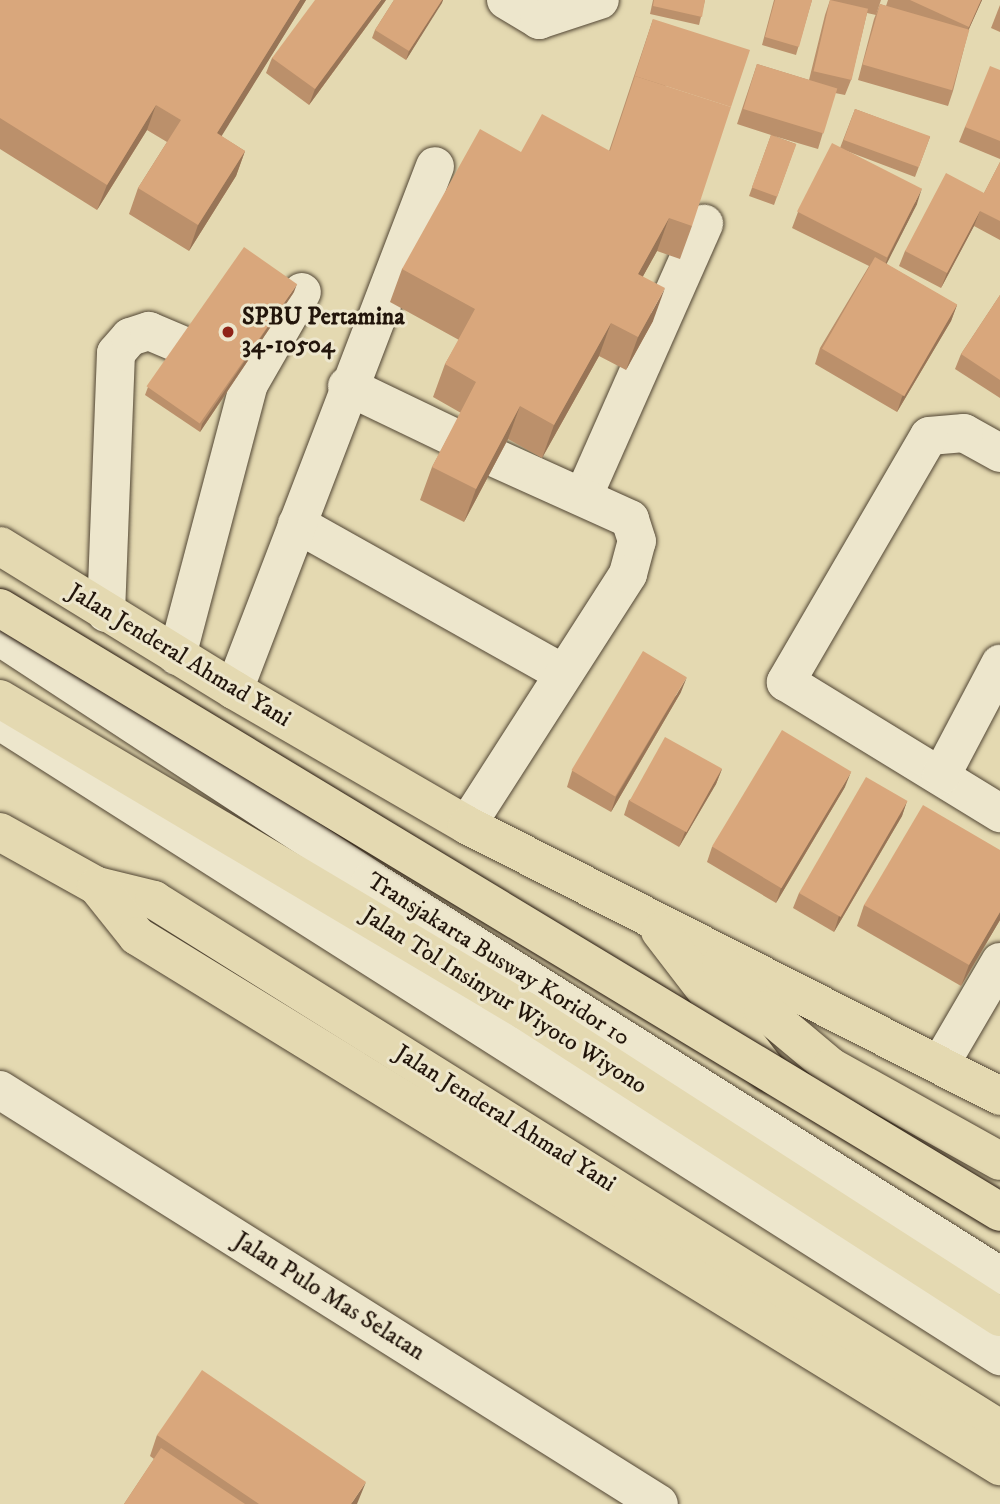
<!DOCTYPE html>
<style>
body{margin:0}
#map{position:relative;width:1000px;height:1504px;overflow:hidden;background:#e4d9b1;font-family:"IM FELL DW Pica",serif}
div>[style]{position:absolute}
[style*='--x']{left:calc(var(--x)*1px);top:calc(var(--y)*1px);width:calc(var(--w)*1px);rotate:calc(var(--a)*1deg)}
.roads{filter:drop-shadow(0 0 2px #524634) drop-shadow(0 0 2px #524634)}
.minor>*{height:38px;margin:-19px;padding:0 19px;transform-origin:19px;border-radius:19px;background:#ede6cc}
.highway>*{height:38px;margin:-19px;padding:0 19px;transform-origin:19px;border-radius:19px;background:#e4d9b1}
.bridges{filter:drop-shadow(0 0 2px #22150b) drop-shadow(0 0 2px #22150b)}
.highway-bridge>*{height:38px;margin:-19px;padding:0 19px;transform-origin:19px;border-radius:19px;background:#e4d9b1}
.wall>*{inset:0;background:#bb906b}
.shaded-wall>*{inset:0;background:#987557}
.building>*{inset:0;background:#d9a77c;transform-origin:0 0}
.dots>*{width:19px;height:19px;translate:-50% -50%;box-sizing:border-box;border:4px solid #ede6cc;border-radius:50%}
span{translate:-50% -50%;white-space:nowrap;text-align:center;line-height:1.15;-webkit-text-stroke:6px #ede6cc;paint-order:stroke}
.poi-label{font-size:24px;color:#22150b;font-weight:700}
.left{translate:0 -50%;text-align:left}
.street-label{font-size:24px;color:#22150b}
</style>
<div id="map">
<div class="roads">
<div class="minor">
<i style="--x:506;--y:0;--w:39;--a:31"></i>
<i style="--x:539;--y:20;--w:64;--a:-18.2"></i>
<i style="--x:347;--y:386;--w:118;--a:25.7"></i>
<i style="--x:1000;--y:453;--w:41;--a:-150.9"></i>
<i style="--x:964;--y:433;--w:35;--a:175"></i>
<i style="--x:929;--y:436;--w:285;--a:120.2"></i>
<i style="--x:786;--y:682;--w:251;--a:31.5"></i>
<i style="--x:583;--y:497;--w:299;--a:-66.1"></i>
<i style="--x:297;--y:524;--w:303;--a:29.3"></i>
<i style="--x:106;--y:613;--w:260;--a:-87.8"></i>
<i style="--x:116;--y:353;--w:21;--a:-49"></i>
<i style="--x:130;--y:337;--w:20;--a:-18"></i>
<i style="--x:149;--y:331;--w:34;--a:23"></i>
<i style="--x:0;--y:637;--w:443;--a:33.2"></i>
<i style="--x:371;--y:880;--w:743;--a:32.19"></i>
<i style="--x:177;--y:656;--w:281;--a:-75.2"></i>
<i style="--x:249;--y:384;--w:106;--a:-60.1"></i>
<i style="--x:234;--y:690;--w:561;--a:-69.01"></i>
<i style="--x:0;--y:721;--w:1185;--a:32.42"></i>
<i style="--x:941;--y:776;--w:127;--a:-62.2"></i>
<i style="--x:467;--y:825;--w:298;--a:-57.3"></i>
<i style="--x:628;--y:574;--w:34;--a:-75"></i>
<i style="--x:637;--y:541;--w:23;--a:-108"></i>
<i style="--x:630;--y:519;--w:146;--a:-155.7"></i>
<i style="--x:941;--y:1063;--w:117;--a:-59.7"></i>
<i style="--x:0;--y:1090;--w:778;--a:32.14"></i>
</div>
<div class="highway">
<i style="--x:0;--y:546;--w:275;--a:31.6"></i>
<i style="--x:234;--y:690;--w:269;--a:30.1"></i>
<i style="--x:467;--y:825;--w:598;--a:26.95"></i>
<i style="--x:0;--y:699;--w:611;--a:30.72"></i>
<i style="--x:525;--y:1011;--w:565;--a:32.79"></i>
<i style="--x:0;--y:832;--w:111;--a:29.1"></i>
<i style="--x:97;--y:886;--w:59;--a:13.8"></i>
<i style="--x:154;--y:900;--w:998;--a:32.02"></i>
<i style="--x:97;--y:886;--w:64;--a:51.3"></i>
<i style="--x:137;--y:936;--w:1013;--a:31.56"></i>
<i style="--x:660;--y:931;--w:178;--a:52.5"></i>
<i style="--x:721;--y:964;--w:62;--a:47.6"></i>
<i style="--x:763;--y:1010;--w:89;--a:40"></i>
<i style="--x:831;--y:1067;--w:193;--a:29.1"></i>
</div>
</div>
<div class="bridges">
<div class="highway-bridge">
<i style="--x:0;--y:608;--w:1168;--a:31.13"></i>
</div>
</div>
<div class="wall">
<i style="clip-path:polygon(0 0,306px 0,221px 136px,245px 151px,236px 176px,189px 251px,129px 214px,138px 188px,167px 142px,147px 130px,97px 210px,0 149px)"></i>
<i style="clip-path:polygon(386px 0,309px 105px,266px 73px,272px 58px)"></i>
<i style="clip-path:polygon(394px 0,443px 0,406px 60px,372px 38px,375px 30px)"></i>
<i style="clip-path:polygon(653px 0,705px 0,699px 25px,650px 14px)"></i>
<i style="clip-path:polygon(774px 0,812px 0,796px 55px,762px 45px)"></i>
<i style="clip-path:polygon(829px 0,881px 0,876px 15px,867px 13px,851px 80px,845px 95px,835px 93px,818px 149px,774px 136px,796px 144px,774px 205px,749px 196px,771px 135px,737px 124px,757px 64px,809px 80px,825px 15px,830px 0)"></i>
<i style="clip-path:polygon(888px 0,982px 0,969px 29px,953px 91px,948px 106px,858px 80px,874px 19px,880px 4px,886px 6px)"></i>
<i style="clip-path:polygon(1000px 5px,1000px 32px,991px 28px)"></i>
<i style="clip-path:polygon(653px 19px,692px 226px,680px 259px,657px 251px,643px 276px,653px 321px,626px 370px,599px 356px,542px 458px,508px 439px,464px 522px,420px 500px,432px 467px,461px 413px,433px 397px,445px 364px,459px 340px,390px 302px,402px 269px,521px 152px,609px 151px)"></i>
<i style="clip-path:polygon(1000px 70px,1000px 159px,959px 142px,965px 127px)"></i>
<i style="clip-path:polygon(855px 109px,930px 137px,915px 177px,844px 150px,917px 204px,886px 264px,957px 305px,951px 321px,897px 412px,815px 364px,820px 348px,869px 266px,792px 228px,798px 212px,840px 148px)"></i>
<i style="clip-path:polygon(1000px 162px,1000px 240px,974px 226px,941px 288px,899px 266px,905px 251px,984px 193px)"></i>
<i style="clip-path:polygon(294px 292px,200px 432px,145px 395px,148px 387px)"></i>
<i style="clip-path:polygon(1000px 295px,1000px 398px,955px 369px,961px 354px)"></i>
<i style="clip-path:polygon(681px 692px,611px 812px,567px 787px,572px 771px)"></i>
<i style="clip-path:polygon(722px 769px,716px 784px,679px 847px,624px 815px,629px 800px)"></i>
<i style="clip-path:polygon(845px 787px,776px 903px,707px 862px,712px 847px)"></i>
<i style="clip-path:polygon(907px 801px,902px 816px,834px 932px,793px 908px,799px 893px)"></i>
<i style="clip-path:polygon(1000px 850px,1000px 920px,961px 986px,857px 926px,864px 905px)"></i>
<i style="clip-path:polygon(157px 1435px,357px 1504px,124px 1504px,154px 1459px,150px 1456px)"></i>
</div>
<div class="shaded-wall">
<i style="clip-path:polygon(300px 0,306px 0,208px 158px,217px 133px)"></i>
<i style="clip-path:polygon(381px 0,386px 0,309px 105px,315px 89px)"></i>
<i style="clip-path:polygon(442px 0,443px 0,442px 3px,406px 60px,409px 51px)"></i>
<i style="clip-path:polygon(981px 0,982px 0,963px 42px,969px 27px)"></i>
<i style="clip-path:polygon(156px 105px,147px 130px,97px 210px,107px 185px)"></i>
<i style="clip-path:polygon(245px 151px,236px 176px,189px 251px,198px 225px)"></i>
<i style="clip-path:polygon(922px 188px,917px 204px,882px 273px,888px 257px)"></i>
<i style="clip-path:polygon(980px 211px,974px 226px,941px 288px,947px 273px)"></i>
<i style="clip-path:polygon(669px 218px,657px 251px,626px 307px,638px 274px)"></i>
<i style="clip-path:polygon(297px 284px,294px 292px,200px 432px,202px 424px)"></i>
<i style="clip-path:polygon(665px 288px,653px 321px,626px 370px,638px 337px)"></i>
<i style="clip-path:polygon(957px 305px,951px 321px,897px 412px,902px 397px)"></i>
<i style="clip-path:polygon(611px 323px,599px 356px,542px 458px,554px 425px)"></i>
<i style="clip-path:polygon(520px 406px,508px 439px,464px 522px,476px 489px)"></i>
<i style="clip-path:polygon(687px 677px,681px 692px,611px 812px,616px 797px)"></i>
<i style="clip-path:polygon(722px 769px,716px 784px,679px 847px,685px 832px)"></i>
<i style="clip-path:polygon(851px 772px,845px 787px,776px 903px,781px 888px)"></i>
<i style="clip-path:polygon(907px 801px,902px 816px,834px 932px,839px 916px)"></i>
<i style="clip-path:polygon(1000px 912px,1000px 920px,961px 986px,969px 965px)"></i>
<i style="clip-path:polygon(366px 1482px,357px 1504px,351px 1504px)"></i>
</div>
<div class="building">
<i style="clip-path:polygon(0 0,300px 0,217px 133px,245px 151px,198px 225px,138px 188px,181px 120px,156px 105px,107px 185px,0 118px)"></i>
<i style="clip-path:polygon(315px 0,381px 0,315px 89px,272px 58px)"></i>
<i style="clip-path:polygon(394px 0,442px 0,409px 51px,375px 30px)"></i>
<i style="clip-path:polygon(654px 0,705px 0,702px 17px,653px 6px)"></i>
<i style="clip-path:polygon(775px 0,812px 0,799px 47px,765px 37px)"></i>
<i style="left:830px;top:0;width:39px;height:73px;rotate:13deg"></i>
<i style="clip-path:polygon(910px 0,981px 0,969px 27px)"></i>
<i style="left:880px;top:4px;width:93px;height:63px;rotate:16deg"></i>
<i style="clip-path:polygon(653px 19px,750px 50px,731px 107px,635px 76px,629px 94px)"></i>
<i style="left:757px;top:64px;width:84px;height:47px;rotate:17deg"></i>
<i style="clip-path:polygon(990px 66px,1000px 70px,1000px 141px,965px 127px)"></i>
<i style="clip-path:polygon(635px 76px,731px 107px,692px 226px,669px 218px,638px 274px,665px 288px,638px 337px,611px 323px,554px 425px,520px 406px,476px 489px,432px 467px,476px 382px,445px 364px,475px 309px,402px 269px,480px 129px,521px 152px,542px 114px,610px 151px)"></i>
<i style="left:855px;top:109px;width:80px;height:33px;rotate:20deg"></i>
<i style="left:771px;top:135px;width:27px;height:56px;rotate:20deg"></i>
<i style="left:832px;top:143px;width:101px;height:77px;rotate:27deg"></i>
<i style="clip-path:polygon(1000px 162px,1000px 221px,980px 211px,947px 273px,905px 251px,946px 173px,984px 193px)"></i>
<i style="left:244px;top:247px;width:65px;height:170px;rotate:35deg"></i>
<i style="left:875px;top:257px;width:95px;height:106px;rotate:30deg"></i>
<i style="clip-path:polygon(1000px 295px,1000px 380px,961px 354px)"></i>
<i style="left:643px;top:651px;width:51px;height:139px;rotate:31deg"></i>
<i style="left:782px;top:730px;width:81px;height:136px;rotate:31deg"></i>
<i style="left:665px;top:737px;width:65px;height:73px;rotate:29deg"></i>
<i style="left:866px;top:777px;width:48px;height:134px;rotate:30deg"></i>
<i style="clip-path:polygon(923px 805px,1000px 850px,1000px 912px,969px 965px,864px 905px)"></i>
<i style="clip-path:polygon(202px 1370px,366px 1482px,351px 1504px,259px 1504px,157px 1435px)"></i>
<i style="clip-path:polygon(161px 1448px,245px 1504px,124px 1504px)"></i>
</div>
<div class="dots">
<i style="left:228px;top:332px;background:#8f2418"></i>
</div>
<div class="poi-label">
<span class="left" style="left:242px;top:332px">SPBU Pertamina<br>34-10504</span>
</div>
<div class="street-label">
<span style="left:179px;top:656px;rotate:31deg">Jalan Jenderal Ahmad Yani</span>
<span style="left:498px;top:960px;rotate:32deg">Transjakarta Busway Koridor 10</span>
<span style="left:504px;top:1001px;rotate:32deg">Jalan Tol Insinyur Wiyoto Wiyono</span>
<span style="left:505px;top:1119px;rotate:32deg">Jalan Jenderal Ahmad Yani</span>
<span style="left:329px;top:1297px;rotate:32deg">Jalan Pulo Mas Selatan</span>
</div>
</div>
